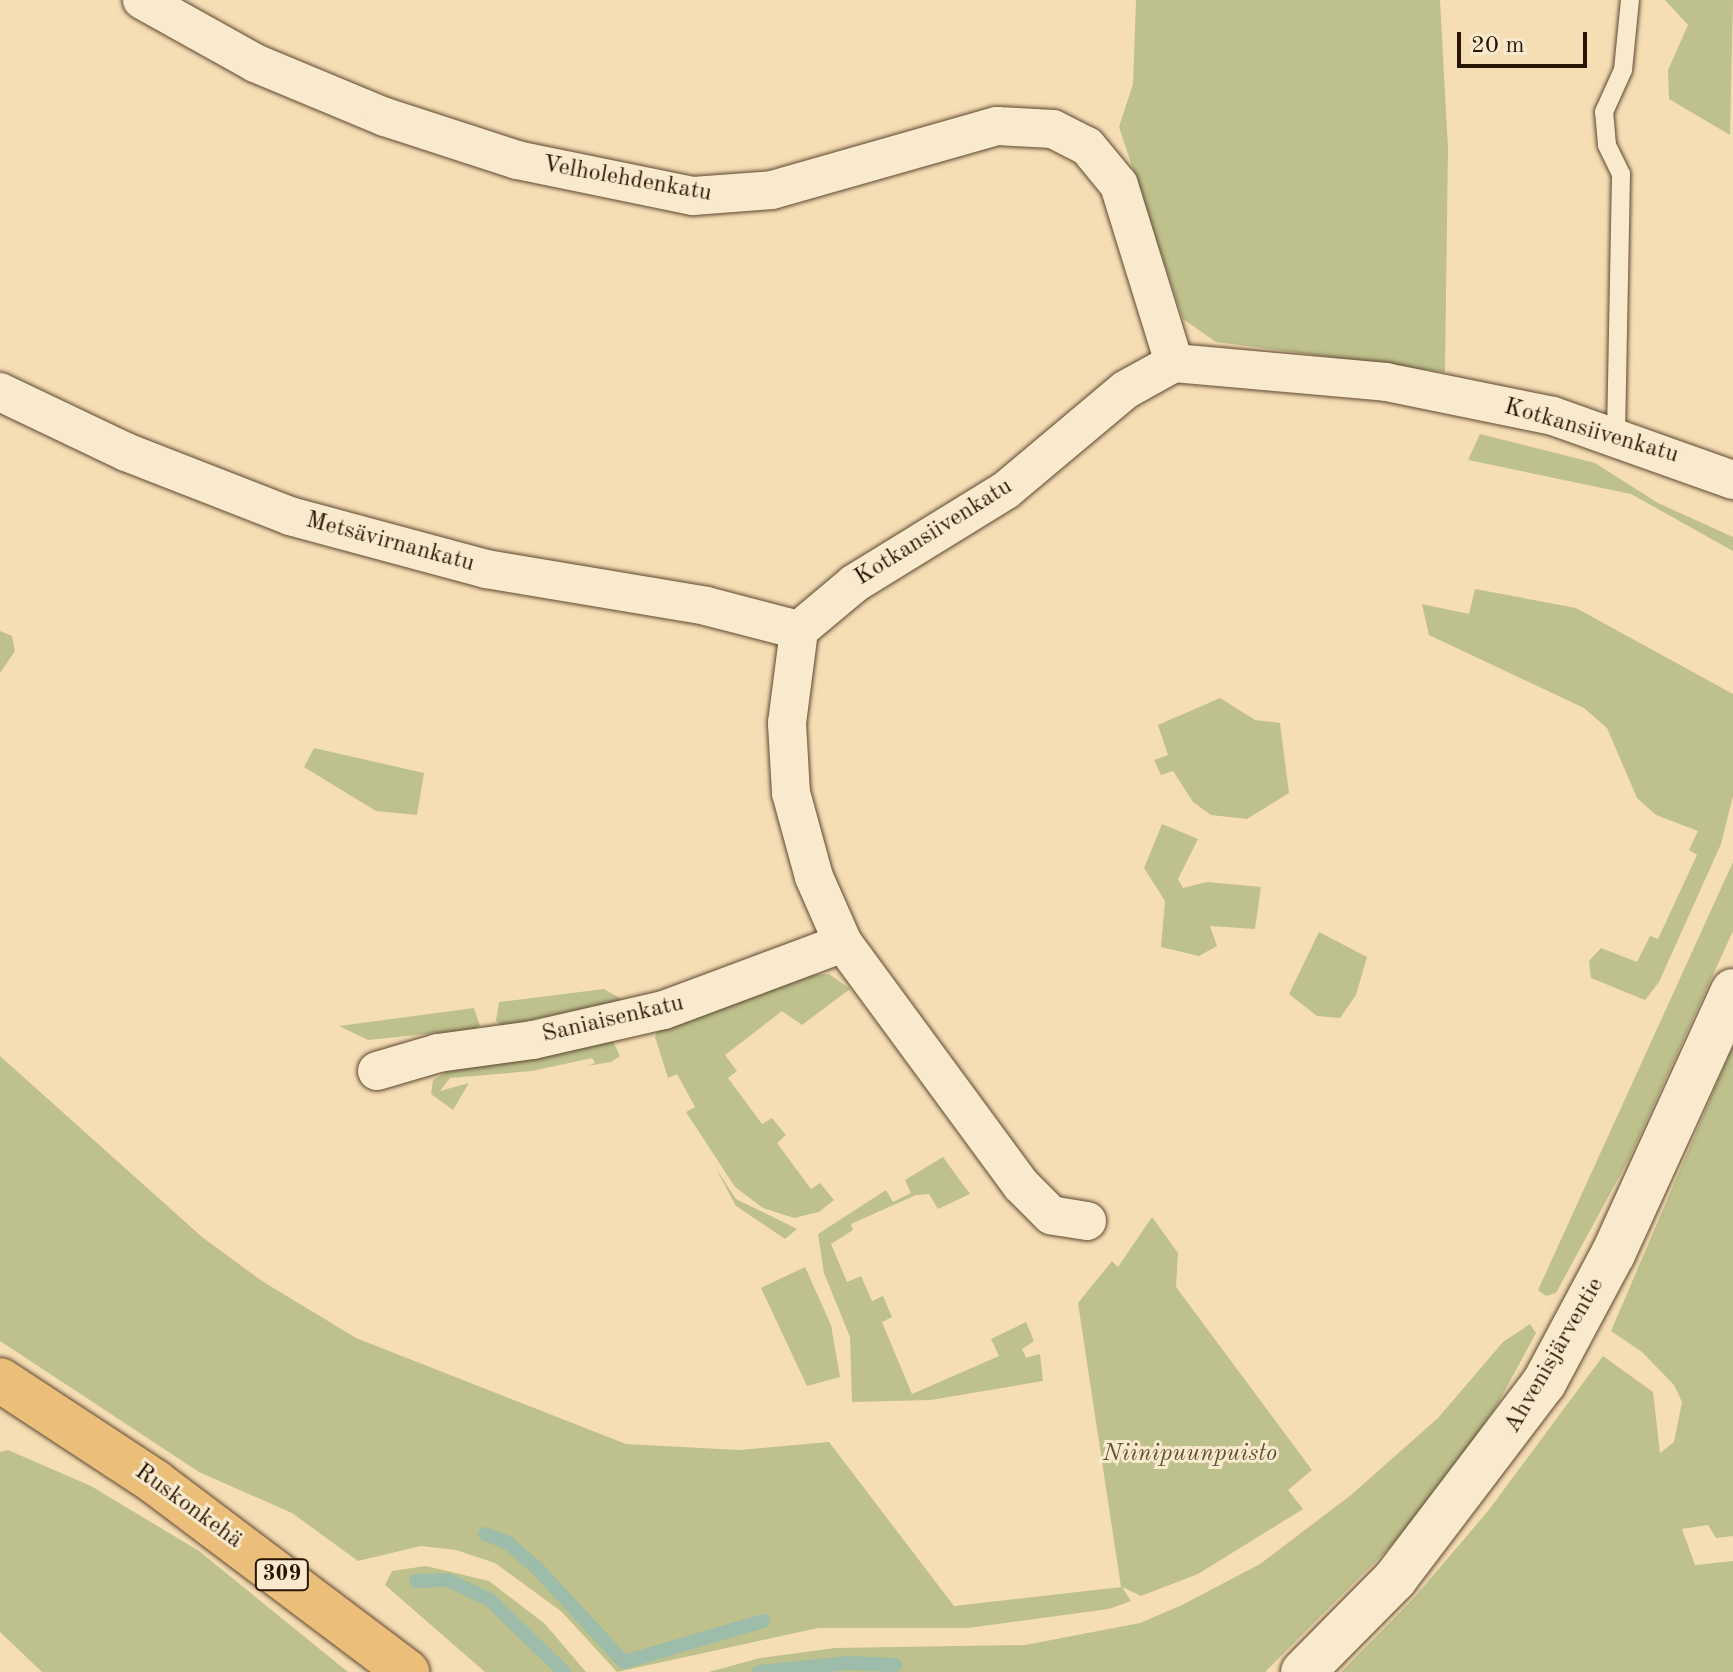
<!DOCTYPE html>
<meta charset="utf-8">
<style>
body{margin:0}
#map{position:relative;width:1733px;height:1672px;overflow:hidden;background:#f6deb4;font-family:"Old Standard TT",serif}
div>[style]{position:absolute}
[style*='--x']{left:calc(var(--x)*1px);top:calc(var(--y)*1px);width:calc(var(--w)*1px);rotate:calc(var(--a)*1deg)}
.green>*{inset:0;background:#bec18c}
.stream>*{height:14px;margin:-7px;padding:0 7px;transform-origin:7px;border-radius:7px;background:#9dbcaa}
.roads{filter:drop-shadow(0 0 2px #5d4731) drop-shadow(0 0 2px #5d4731)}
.lane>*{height:18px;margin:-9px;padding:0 9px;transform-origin:9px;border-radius:9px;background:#f9eace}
.street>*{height:38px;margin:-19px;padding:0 19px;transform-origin:19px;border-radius:19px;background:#f9eace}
.secondary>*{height:44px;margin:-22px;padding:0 22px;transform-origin:22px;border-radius:22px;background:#f9eace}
.primary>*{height:44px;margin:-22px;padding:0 22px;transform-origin:22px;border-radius:22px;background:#ebbf7a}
span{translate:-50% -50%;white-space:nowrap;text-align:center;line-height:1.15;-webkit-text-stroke:6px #f9eace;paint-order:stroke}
.shield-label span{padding:2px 6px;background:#f9eace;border:2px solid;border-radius:6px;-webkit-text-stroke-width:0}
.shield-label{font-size:22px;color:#2a1505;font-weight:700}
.street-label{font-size:24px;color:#2a1505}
.park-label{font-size:24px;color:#5e5134;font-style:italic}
.scale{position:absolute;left:1457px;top:32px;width:130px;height:36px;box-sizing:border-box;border:4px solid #2a1505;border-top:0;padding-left:10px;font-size:24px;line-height:28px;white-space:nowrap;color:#2a1505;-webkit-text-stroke:6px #f9eace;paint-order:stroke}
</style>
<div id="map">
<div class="green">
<i style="clip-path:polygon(1136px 0,1440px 0,1448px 149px,1445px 372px,1216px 342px,1183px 319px,1119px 127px,1133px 84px)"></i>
<i style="clip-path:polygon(1665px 0,1733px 0,1730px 135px,1669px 99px,1668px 70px,1688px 25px)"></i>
<i style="clip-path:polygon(1480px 434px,1595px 463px,1658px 503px,1733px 537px,1733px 551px,1631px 494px,1468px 460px)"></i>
<i style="clip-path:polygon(1475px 589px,1576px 608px,1733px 694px,1733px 796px,1721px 844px,1659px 982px,1645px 1000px,1591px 978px,1589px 961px,1601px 948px,1637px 962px,1650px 936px,1658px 939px,1697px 855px,1689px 850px,1698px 831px,1656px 815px,1637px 798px,1607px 728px,1584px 708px,1429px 635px,1422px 604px,1469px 614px)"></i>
<i style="clip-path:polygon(0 631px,12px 636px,15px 651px,0 673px)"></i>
<i style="clip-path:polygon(1220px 698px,1255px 720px,1280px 723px,1289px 793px,1247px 819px,1211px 815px,1193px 802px,1173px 771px,1161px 775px,1154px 760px,1168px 755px,1158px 725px)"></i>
<i style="clip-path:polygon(314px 748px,424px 773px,417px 815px,376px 811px,304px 767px)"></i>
<i style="clip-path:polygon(1162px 824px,1198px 839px,1178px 879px,1183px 888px,1207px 882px,1261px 887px,1255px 929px,1210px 926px,1217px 946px,1199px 956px,1161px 947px,1165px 901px,1144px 868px)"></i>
<i style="clip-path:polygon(1733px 862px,1733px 931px,1630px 1157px,1556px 1293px,1546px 1296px,1538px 1290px)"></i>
<i style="clip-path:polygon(1319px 932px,1367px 957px,1356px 995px,1340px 1018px,1317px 1016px,1289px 994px)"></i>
<i style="clip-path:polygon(829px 974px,850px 989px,802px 1025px,782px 1011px,725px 1055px,737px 1071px,728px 1078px,762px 1124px,772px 1118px,786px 1135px,777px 1143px,811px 1189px,820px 1183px,834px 1200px,819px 1212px,794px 1218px,763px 1208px,735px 1187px,686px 1112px,695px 1107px,677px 1074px,668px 1078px,655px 1037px,657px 1031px,813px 975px)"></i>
<i style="clip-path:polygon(604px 989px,623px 1000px,502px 1026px,496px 1021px,499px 1002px)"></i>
<i style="clip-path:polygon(474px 1008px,480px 1026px,474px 1029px,368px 1040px,339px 1026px)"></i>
<i style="clip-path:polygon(613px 1041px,620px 1056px,611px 1062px,587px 1066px,595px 1063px,592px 1058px,532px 1071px,450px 1078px,440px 1091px,469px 1083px,453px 1110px,431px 1094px,433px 1080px,455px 1067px)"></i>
<i style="clip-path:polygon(1733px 1046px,1733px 1536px,1716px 1538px,1708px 1525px,1682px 1529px,1695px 1565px,1733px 1561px,1733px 1672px,1341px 1672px,1413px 1599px,1488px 1511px,1603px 1356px,1653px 1392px,1660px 1453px,1674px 1442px,1682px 1402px,1674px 1385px,1642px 1352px,1611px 1331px)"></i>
<i style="clip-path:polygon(0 1056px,202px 1237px,262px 1281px,356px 1338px,626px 1444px,739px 1450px,829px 1442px,954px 1606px,1121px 1587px,1078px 1303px,1112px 1261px,1118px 1267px,1152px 1217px,1178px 1253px,1176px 1287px,1312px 1470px,1288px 1490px,1303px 1509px,1198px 1574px,1141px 1596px,1122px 1587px,1131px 1601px,1109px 1609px,968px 1628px,818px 1628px,617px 1672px,562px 1612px,495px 1563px,456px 1550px,421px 1546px,358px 1561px,292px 1513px,199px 1472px,0 1341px)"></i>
<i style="clip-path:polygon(943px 1157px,970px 1194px,938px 1209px,929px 1194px,916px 1195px,851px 1224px,853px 1230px,831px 1244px,847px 1282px,861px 1276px,872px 1301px,883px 1296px,892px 1317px,882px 1322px,912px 1394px,999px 1356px,991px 1339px,1026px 1322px,1034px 1341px,1022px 1349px,1026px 1358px,1040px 1354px,1043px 1381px,931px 1400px,852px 1402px,850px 1337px,824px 1273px,818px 1234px,886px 1190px,893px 1202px,911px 1193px,905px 1180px)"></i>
<i style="clip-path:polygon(715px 1167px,736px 1199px,797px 1229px,785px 1239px,736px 1206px)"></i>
<i style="clip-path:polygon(805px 1267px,831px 1325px,840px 1377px,807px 1386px,761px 1288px)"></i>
<i style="clip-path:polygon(1530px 1324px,1536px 1333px,1497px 1405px,1455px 1466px,1393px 1544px,1265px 1672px,709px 1672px,760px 1658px,835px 1648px,1025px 1645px,1140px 1623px,1182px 1605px,1260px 1564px,1351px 1495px,1438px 1418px,1503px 1342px)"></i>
<i style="clip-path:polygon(8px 1450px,91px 1486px,199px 1551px,348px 1672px,42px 1672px,0 1632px,0 1452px)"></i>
<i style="clip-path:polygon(426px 1566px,489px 1581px,545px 1624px,586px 1672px,485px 1672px,385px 1585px,392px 1571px)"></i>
</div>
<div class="stream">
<i style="--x:485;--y:1534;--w:25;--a:21"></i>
<i style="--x:508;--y:1543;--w:37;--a:41"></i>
<i style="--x:536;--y:1567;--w:129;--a:47.2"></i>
<i style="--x:624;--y:1662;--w:145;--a:-16.4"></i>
<i style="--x:416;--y:1581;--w:32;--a:-2"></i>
<i style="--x:448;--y:1580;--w:47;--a:25.5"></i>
<i style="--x:490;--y:1600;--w:103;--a:44.2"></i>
<i style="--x:759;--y:1672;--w:89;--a:-5.8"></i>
<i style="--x:848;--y:1663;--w:47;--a:2.4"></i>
</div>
<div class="roads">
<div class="lane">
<i style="--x:1616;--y:435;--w:261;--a:-88.9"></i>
<i style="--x:1621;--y:174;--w:32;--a:-116"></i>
<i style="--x:1607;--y:145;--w:33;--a:-95"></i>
<i style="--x:1604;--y:112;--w:46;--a:-65.7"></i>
<i style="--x:1623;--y:70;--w:70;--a:-84.3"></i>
</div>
<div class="street">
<i style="--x:142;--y:0;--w:129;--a:29.1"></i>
<i style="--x:255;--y:63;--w:141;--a:22.6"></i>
<i style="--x:385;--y:117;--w:139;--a:18"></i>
<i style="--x:517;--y:160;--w:180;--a:11.6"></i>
<i style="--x:693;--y:196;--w:79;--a:-4.3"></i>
<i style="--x:772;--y:190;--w:234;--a:-15.9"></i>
<i style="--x:997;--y:126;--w:56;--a:3.1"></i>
<i style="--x:1053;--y:129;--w:38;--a:27"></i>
<i style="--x:1087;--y:146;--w:50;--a:50.6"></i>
<i style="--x:1119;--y:185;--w:186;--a:72.8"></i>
<i style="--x:0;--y:392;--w:140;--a:25.5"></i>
<i style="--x:126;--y:452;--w:176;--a:21.3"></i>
<i style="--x:290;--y:516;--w:203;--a:15.1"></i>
<i style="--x:486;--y:569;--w:223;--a:9.5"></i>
<i style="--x:706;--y:606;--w:96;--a:14.5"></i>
<i style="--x:377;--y:1071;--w:64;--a:-16.4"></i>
<i style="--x:438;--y:1053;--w:96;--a:-7.8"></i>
<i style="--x:533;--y:1040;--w:134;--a:-12.9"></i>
<i style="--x:664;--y:1010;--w:191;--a:-20.5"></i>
<i style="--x:1087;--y:1221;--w:36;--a:-171"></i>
<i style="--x:1051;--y:1215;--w:42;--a:-135"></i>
<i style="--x:1021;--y:1185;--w:300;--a:-126.3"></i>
<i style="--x:843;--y:943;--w:72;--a:-113.7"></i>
<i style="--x:814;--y:877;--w:87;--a:-105.3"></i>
<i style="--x:791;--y:793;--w:70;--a:-93.3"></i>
<i style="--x:787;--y:723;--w:94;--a:-82.6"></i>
<i style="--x:799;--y:630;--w:73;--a:-40"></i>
<i style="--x:855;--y:583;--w:177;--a:-31.6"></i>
<i style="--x:1006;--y:490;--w:155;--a:-40"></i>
<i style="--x:1125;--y:390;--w:56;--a:-28.9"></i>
<i style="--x:1174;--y:363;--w:213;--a:5.1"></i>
<i style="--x:1386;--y:382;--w:170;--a:11.5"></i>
<i style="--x:1553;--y:416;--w:191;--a:19.6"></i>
</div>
<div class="secondary">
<i style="--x:1303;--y:1672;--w:131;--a:-45.3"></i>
<i style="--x:1395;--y:1579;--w:246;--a:-52.8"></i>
<i style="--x:1544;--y:1383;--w:146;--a:-61.9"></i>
<i style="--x:1613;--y:1254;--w:289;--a:-65.5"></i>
</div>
<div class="primary">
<i style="--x:0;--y:1380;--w:186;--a:33.3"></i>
<i style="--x:155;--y:1482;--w:316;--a:37"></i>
</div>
</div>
<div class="shield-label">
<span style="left:282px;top:1575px">309</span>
</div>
<div class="street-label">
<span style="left:627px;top:180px;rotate:10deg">Velholehdenkatu</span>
<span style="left:1591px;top:432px;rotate:16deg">Kotkansiivenkatu</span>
<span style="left:934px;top:533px;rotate:-32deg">Kotkansiivenkatu</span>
<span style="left:390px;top:543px;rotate:15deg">Metsävirnankatu</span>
<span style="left:613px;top:1020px;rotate:-13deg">Saniaisenkatu</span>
<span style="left:1555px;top:1356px;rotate:-60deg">Ahvenisjärventie</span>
<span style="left:188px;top:1507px;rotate:36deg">Ruskonkehä</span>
</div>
<div class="park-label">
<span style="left:1190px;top:1455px">Niinipuunpuisto</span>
</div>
<div class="scale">20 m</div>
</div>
